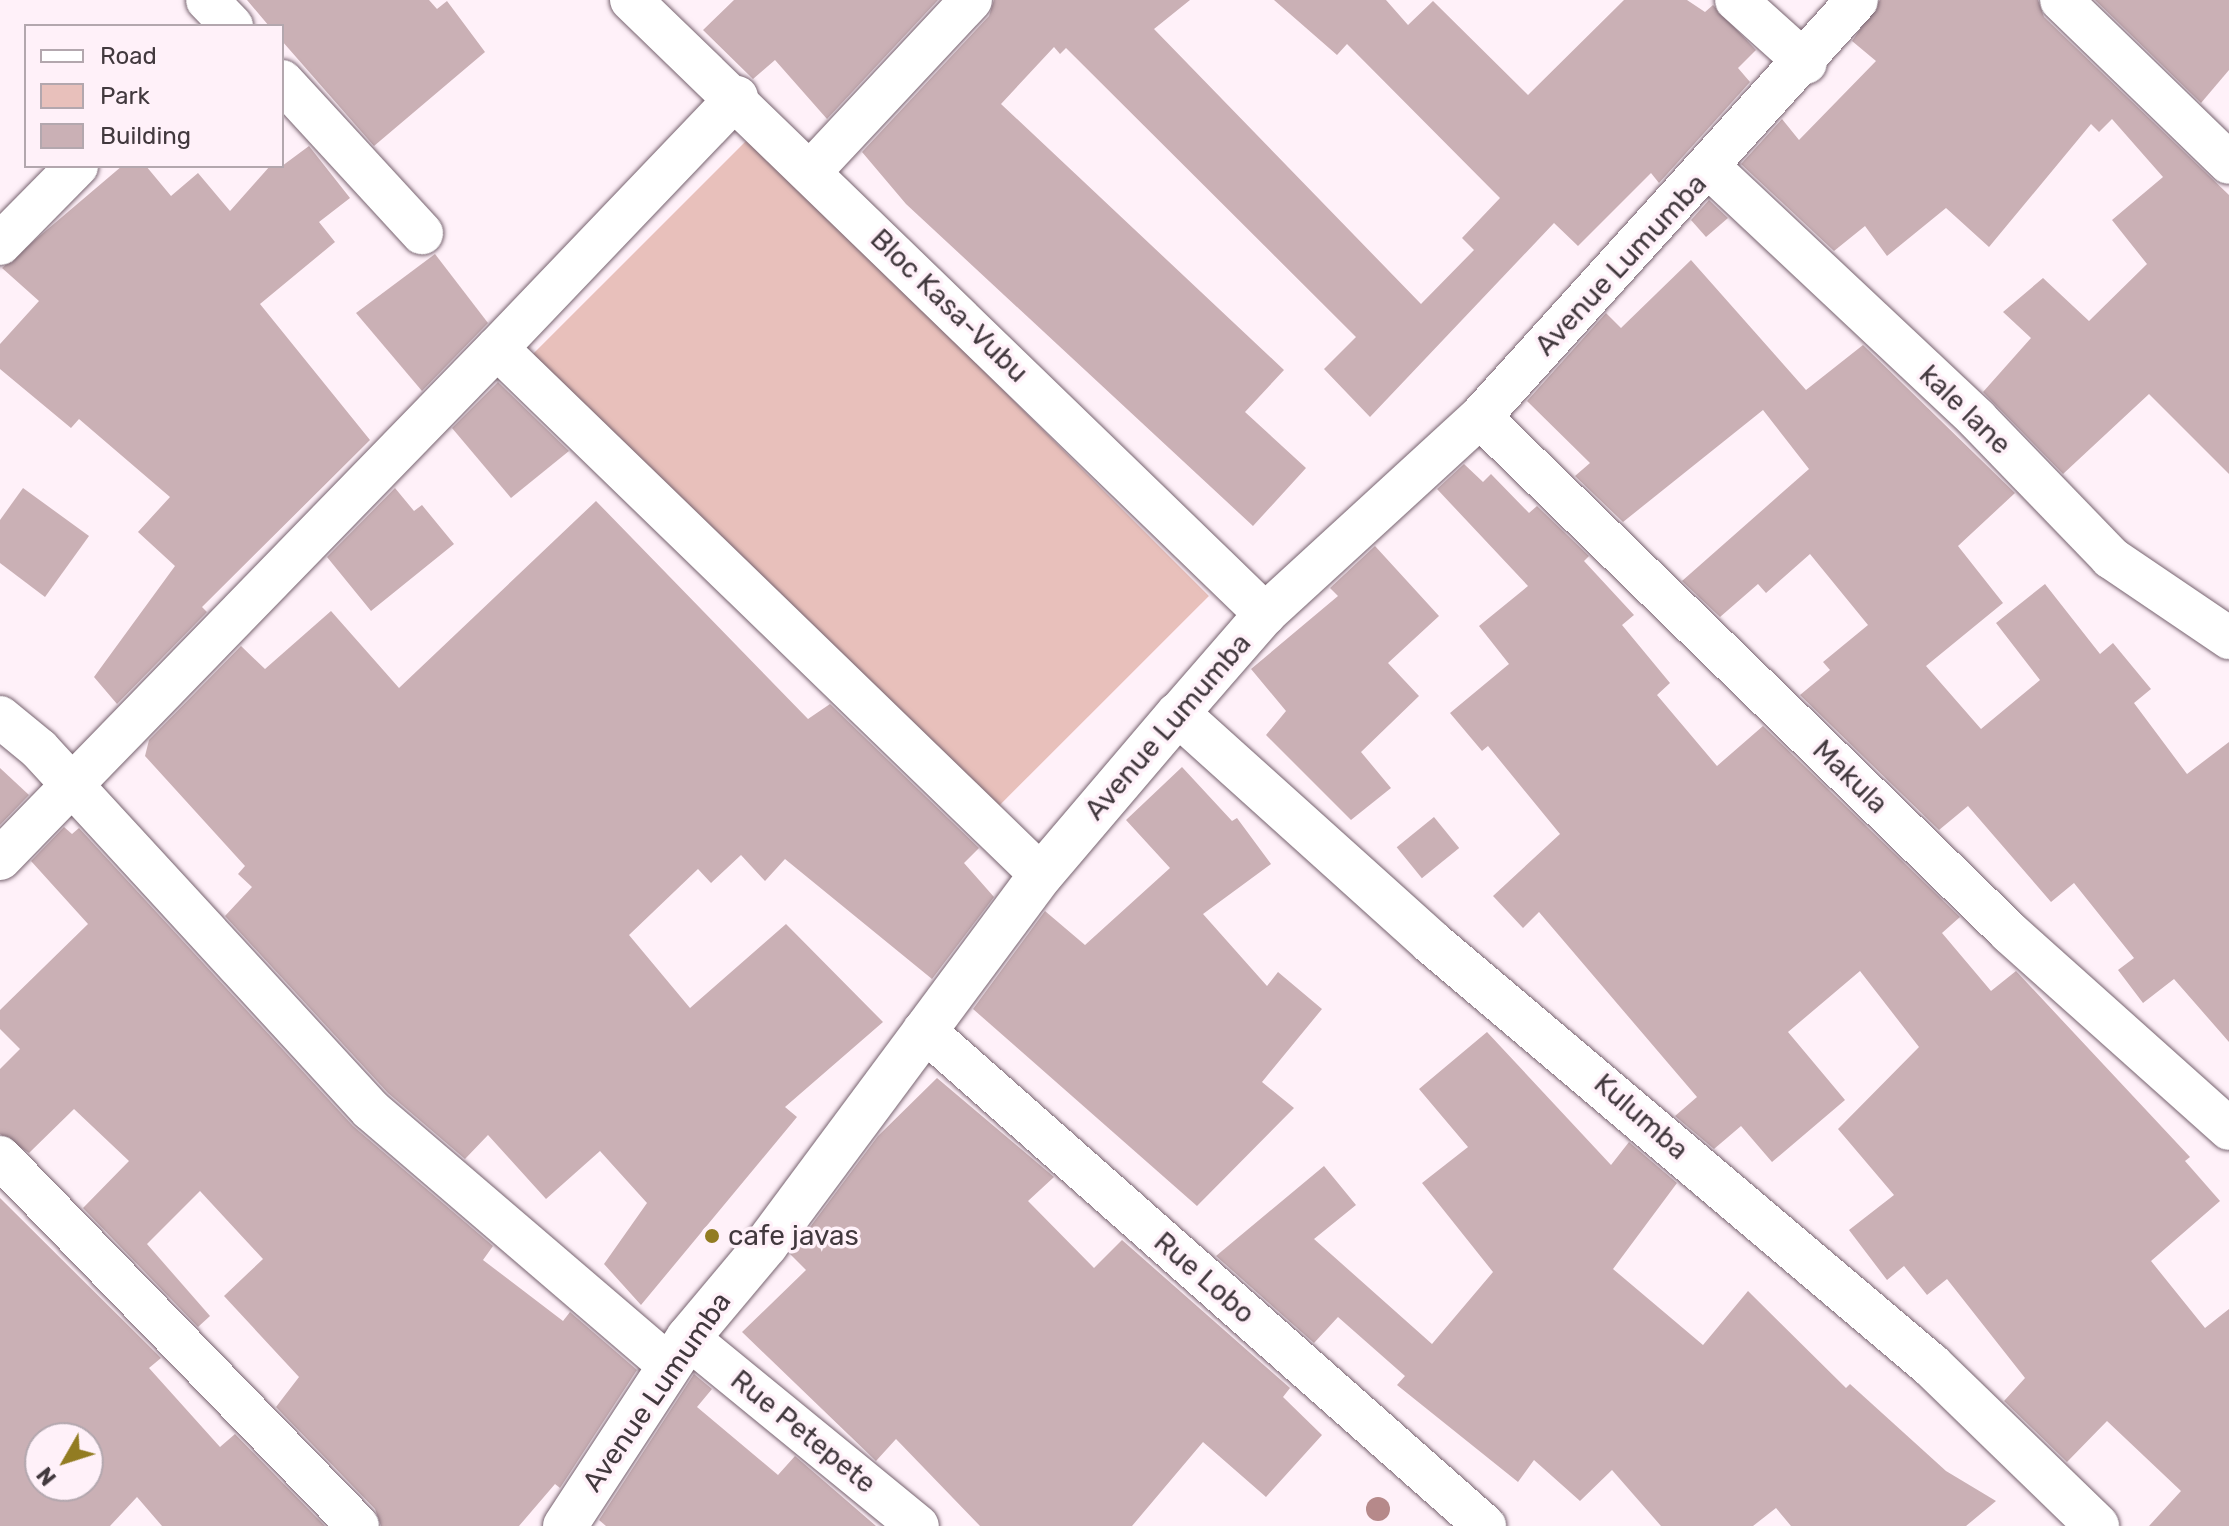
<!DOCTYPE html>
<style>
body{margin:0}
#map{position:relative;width:2229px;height:1526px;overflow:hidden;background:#fff1f9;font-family:Rubik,sans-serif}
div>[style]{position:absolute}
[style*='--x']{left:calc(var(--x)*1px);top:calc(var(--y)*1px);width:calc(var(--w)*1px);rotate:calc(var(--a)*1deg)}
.green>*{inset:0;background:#e8c0bb;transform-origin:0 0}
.building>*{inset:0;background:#cab0b5;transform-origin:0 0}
.roads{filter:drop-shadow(0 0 2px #77636f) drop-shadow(0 0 2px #77636f)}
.minor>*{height:42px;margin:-21px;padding:0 21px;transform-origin:21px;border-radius:21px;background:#fff}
.tertiary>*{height:44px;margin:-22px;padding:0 22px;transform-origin:22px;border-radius:22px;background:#fff}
.trees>*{width:24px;height:24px;margin:-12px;border-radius:50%;background:#b6898a}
.dots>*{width:22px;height:22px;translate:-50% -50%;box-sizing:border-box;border:4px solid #fff1f9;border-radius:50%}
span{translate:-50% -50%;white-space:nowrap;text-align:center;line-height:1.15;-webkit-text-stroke:7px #fff1f9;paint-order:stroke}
.street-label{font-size:28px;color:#42393e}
.poi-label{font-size:28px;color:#42393e}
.left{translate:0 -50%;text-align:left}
.legend{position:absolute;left:24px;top:24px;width:260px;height:144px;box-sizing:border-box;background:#fff1f9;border:2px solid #b3a7ae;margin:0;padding:10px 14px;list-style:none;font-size:24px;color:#42393e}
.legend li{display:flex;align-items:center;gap:16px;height:40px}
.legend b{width:40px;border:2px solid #b3a7ae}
.north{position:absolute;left:24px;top:1422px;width:80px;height:80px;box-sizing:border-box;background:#fff1f9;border:2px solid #b3a7ae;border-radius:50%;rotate:231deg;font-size:22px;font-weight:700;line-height:32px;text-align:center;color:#42393e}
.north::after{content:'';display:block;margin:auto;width:28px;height:36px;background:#927c22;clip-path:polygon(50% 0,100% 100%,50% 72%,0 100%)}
</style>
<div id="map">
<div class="green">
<i style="left:750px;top:137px;width:649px;height:307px;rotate:45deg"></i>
</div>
<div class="building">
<i style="clip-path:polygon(247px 0,429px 0,437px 9px,447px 1px,485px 52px,374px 146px,282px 41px,282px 26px,269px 26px)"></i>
<i style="clip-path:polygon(734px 0,938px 0,827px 119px,775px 60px,753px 79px,703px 30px)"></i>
<i style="clip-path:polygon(994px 0,1190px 0,1154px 29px,1421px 304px,1474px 250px,1462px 238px,1500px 198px,1347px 44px,1337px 55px,1274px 0,1386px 0,1408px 25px,1433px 1px,1528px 95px,1624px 0,1687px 0,1705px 12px,1713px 5px,1756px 50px,1738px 68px,1750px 82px,1659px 183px,1651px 173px,1578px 246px,1554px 223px,1370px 417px,1324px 369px,1356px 337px,1066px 48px,1060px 54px,1054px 47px,1001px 104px,1284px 370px,1245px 412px,1306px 468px,1253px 526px,906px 204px,862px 152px,989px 16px)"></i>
<i style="clip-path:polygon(1880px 0,2038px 0,2044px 17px,2229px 195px,2229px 474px,2149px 394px,2063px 474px,1983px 392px,2031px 338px,2003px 312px,2043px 278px,2089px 321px,2147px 264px,2112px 220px,2163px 177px,2112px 119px,2099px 132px,2091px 124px,1989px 247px,1946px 208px,1887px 256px,1865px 226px,1834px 251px,1741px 164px,1782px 119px,1799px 140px,1876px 61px,1852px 41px)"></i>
<i style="clip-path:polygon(2095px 0,2229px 0,2229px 70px,2201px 103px)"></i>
<i style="clip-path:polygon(309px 146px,350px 198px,319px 222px,335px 242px,260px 304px,370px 440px,202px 607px,207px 612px,117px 704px,94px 677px,175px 566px,138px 532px,170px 497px,79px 419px,71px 428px,0 369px,0 344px,39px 301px,2px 268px,122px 166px,146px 166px,171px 196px,198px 173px,230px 211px,270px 166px,282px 166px)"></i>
<i style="clip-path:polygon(1709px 200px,1728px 218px,1706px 237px,1691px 220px)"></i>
<i style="clip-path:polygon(435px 254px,488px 323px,422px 391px,356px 313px)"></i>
<i style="clip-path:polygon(1691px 260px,1806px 390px,1863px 345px,2015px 493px,1958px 546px,2003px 603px,1926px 666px,1981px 729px,2040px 680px,1996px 623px,2045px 584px,2100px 654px,2113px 643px,2151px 689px,2134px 703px,2187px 774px,2229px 742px,2229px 1042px,2174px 979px,2143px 1003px,2118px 970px,2134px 958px,2074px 883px,2051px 902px,1968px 806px,1939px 830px,1800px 695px,1830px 670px,1823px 662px,1868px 625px,1810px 554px,1766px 593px,1758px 584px,1720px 617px,1682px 581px,1809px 469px,1763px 410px,1623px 522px,1575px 476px,1590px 463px,1527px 401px,1606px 313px,1621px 328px)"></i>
<i style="clip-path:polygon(498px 382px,569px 451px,511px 498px,452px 428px)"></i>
<i style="clip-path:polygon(1464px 464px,1483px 482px,1491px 474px,1529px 513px,1537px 506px,1589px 556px,1584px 561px,1634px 615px,1622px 625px,1670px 683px,1657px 695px,1717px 766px,1763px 726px,1960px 917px,1942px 933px,1991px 991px,2016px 971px,2190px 1157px,2185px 1161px,2220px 1201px,2151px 1261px,2205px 1328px,2229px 1309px,2229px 1526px,2149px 1526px,2181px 1491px,2107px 1421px,2067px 1462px,2004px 1401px,2025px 1378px,1947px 1279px,1927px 1295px,1904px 1266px,1887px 1280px,1849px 1230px,1894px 1195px,1838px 1129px,1919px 1047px,1860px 971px,1788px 1032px,1845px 1100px,1772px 1162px,1741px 1126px,1714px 1149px,1675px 1116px,1697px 1097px,1539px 912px,1523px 928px,1493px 896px,1560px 834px,1488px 746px,1482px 751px,1450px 713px,1509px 664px,1479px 626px,1528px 586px,1437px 489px)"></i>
<i style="clip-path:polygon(23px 488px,89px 536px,45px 597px,0 563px,0 520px)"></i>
<i style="clip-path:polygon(395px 488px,414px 511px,422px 505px,454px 544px,371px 611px,327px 557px)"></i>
<i style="clip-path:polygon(596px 501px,808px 719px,830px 704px,979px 848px,964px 863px,994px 897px,932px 979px,785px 859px,765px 881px,741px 855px,711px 883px,698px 869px,629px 935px,690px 1008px,786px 924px,883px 1022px,785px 1107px,797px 1117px,641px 1305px,604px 1264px,647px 1203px,600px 1151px,546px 1199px,488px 1135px,465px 1159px,388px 1093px,225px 916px,252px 887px,238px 874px,245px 866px,145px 756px,149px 740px,241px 646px,265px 669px,331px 611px,399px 688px)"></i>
<i style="clip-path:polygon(1375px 546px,1439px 616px,1388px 663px,1419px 696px,1361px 752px,1391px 788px,1351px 820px,1266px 735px,1286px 711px,1251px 669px,1338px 596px,1330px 588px)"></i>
<i style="clip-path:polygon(1182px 767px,1232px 821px,1237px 818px,1271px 864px,1203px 914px,1267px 986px,1278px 972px,1322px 1009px,1262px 1082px,1294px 1108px,1197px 1206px,973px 1009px,1045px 911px,1085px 945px,1170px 868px,1126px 820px)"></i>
<i style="clip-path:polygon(0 768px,29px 795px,0 825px)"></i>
<i style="left:1434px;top:817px;width:40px;height:48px;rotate:51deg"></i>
<i style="clip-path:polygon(64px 827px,72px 834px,79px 828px,353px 1126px,493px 1246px,483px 1260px,563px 1321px,570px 1312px,637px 1370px,560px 1488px,555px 1484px,519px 1526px,381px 1526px,375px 1509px,276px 1407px,299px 1377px,224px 1296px,263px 1259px,200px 1191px,147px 1244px,210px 1316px,198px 1327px,83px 1208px,129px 1161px,74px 1109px,29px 1153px,0 1134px,0 1069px,20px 1049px,0 1029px,0 1010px,88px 924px,31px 861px)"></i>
<i style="clip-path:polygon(1487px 1032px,1611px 1165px,1629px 1142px,1677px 1183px,1613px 1269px,1703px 1345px,1748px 1291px,1846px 1388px,1850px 1384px,1946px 1471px,1996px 1501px,1966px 1526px,1791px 1526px,1776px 1508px,1753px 1526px,1661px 1526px,1612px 1470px,1580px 1501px,1534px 1460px,1518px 1482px,1397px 1385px,1405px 1376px,1338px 1317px,1314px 1343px,1216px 1256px,1324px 1166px,1356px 1205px,1314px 1239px,1432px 1344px,1493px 1272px,1422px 1183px,1468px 1147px,1419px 1089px)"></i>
<i style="clip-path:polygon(937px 1078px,1054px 1177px,1028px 1201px,1094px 1268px,1122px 1240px,1290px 1388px,1283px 1397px,1322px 1435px,1266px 1497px,1203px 1442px,1132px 1526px,980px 1526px,896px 1439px,876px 1461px,742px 1332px,806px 1270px,790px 1254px,878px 1136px)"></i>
<i style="clip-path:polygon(evenodd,0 1198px,161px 1358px,149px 1368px,220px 1447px,235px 1434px,325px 1526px,162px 1526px,137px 1497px,110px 1526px,0 1526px,0 1198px,40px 1438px,88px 1438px,88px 1486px,40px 1486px,40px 1438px)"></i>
<i style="clip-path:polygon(694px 1374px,712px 1389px,697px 1407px,778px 1475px,795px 1456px,876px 1526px,606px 1526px,599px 1520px)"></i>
</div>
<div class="roads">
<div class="minor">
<i style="--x:207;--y:0;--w:36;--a:46"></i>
<i style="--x:631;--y:0;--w:883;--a:44.08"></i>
<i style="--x:1736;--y:0;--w:94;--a:42"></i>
<i style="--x:2061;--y:0;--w:234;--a:44.1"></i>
<i style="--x:282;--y:81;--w:207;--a:47.4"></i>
<i style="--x:737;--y:97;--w:347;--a:133.7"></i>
<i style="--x:497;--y:348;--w:757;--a:44.09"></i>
<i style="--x:1710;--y:168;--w:366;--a:43.2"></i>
<i style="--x:1977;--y:419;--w:193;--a:46"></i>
<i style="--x:2111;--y:558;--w:143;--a:34.1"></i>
<i style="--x:811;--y:171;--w:234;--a:-46.9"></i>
<i style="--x:0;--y:244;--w:110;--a:-45.4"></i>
<i style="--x:1480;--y:417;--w:740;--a:44.23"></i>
<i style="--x:2010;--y:933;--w:294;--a:41.8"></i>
<i style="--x:1178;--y:714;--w:133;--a:-49"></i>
<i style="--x:1265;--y:614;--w:292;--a:-42.5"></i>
<i style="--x:1480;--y:417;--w:562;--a:-47.88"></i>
<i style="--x:0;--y:717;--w:50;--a:39.4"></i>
<i style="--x:39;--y:749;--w:490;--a:47.4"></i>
<i style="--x:371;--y:1110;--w:392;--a:40.6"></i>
<i style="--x:0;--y:859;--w:713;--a:-45.8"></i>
<i style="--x:924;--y:1030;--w:749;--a:41.48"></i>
<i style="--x:0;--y:1157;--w:514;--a:45.87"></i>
<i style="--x:688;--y:1338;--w:297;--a:39.3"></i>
</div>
<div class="tertiary">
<i style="--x:565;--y:1526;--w:225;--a:-56.8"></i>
<i style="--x:688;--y:1338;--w:121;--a:-50"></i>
<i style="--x:766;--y:1245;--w:461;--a:-53.4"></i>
<i style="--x:1041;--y:875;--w:211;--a:-49.6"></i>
<i style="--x:1178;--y:714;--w:341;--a:42"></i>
<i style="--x:1431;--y:942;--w:656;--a:40.24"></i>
<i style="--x:1932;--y:1366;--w:230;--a:44.1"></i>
</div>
</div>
<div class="trees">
<i style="left:1378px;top:1509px"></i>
</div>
<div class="dots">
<i style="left:712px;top:1236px;background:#927c22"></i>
</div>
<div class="street-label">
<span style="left:1621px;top:265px;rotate:-47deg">Avenue Lumumba</span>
<span style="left:949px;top:306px;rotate:44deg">Bloc Kasa-Vubu</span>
<span style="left:1965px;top:410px;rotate:44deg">kale lane</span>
<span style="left:1168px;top:727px;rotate:-49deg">Avenue Lumumba</span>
<span style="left:1850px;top:777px;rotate:44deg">Makula</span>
<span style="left:1641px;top:1117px;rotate:41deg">Kulumba</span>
<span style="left:1204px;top:1278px;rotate:41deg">Rue Lobo</span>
<span style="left:657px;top:1392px;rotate:-55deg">Avenue Lumumba</span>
<span style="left:803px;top:1432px;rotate:39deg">Rue Petepete</span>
</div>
<div class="poi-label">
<span class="left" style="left:728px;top:1236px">cafe javas</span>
</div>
<ul class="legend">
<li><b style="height:10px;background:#fff"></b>Road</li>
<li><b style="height:22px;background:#e8c0bb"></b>Park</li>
<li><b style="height:22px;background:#cab0b5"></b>Building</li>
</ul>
<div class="north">N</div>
</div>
